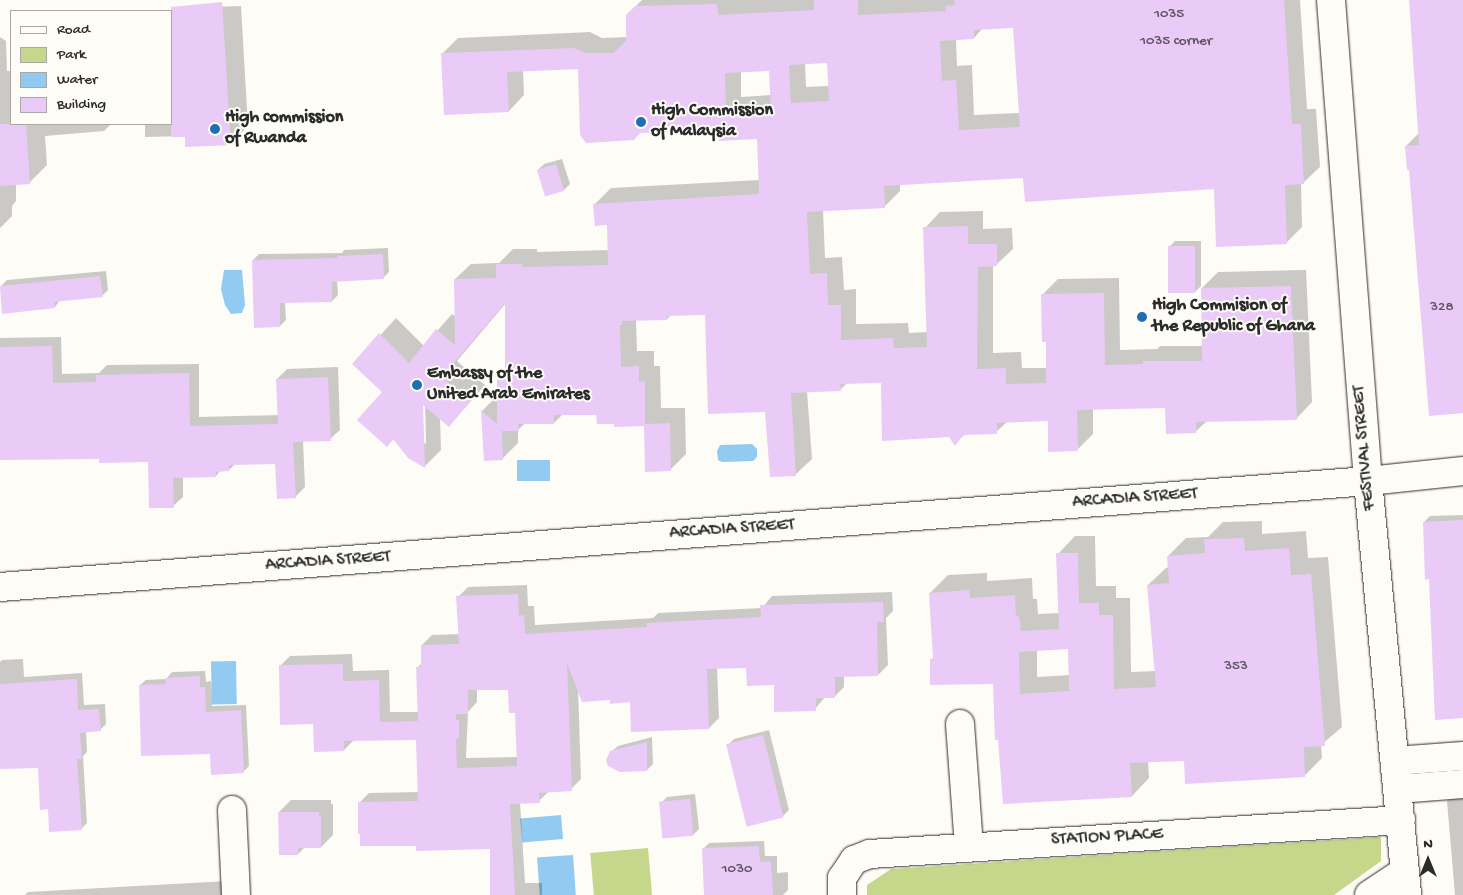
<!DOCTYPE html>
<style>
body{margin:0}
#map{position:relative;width:1463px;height:895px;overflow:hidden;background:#fdfcf7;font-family:"Gochi Hand",sans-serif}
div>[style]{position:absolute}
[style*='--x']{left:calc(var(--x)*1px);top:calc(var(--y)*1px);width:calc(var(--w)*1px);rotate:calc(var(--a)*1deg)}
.green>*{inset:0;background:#c6d68a;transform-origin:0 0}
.water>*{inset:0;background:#93caf2;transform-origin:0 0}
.shadow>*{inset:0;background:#0003}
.building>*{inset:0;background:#eacaf7;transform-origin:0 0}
.roads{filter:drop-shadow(0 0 1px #2b2b2b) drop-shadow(0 0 1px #2b2b2b)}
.minor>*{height:28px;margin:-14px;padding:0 14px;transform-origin:14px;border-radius:14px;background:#fdfcf7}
.dots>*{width:14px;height:14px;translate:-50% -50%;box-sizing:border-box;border:2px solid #fdfcf7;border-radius:50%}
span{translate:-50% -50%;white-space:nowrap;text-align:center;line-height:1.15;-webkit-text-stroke:4px #fdfcf7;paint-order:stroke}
.number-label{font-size:15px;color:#5b535e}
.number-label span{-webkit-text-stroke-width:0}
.poi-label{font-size:18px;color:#2b2b2b;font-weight:700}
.left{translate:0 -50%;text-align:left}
.street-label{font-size:18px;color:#2b2b2b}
.legend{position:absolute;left:10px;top:10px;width:162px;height:115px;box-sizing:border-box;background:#fdfcf7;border:1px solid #a9a8a5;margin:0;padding:6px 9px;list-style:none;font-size:15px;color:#2b2b2b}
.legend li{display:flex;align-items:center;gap:10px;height:25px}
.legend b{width:25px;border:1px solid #a9a8a5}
.north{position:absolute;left:1403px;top:835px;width:50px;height:50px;-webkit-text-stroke:4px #fdfcf7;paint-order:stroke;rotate:0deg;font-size:14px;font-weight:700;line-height:20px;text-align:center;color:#2b2b2b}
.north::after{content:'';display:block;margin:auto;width:18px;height:22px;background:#2b2b2b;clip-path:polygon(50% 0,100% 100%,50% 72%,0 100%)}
</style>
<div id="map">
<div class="green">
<i style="clip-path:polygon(1381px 837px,1381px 861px,1334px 895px,867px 895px,867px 885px,891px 869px)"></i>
<i style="left:648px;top:848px;width:47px;height:58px;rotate:85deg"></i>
</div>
<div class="water">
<i style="clip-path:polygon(224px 270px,242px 270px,245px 305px,242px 313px,231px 314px,225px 305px,221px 289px)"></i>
<i style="clip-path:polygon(752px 444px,757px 449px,757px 457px,753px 461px,722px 462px,718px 460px,717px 451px,720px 445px)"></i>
<i style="left:550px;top:460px;width:21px;height:33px;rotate:90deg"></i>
<i style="left:236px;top:661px;width:43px;height:25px;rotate:89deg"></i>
<i style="left:561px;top:815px;width:24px;height:41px;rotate:85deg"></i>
<i style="left:573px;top:855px;width:40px;height:36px;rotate:86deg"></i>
</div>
<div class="shadow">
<i style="clip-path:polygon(evenodd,642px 0,1300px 0,1307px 109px,1316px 109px,1320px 167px,1304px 182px,1301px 183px,1302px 227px,1286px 243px,1215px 188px,1024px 177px,900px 184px,900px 191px,884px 207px,823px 210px,825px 258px,842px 257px,844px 290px,856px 289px,856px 324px,908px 323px,909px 333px,928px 332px,925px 228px,940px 212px,983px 211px,983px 229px,1012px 228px,1013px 249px,997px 264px,993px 265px,993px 353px,1021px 352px,1022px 368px,1047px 368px,1047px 340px,1042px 295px,1058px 279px,1119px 278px,1120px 350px,1157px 349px,1160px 346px,1203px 346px,1202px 288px,1218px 272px,1306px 270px,1312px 402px,1297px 418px,1207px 421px,1195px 432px,1166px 407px,1093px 408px,1093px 434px,1077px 450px,1049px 420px,1008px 421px,996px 432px,965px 434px,955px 444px,950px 436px,882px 381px,847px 383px,840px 390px,807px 391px,812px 459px,796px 474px,771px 476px,766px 411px,706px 314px,672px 314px,667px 319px,636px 320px,637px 351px,654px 351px,654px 366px,660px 366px,661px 408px,685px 408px,686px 454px,670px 470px,646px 425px,615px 422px,598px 414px,563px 414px,554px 423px,525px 423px,518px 430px,518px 443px,502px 459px,485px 460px,482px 411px,498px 395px,498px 375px,506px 367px,506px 303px,457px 361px,485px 385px,449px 426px,440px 418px,441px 450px,425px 466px,409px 457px,394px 438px,387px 446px,384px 392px,354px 364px,396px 318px,424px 346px,452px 314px,456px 317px,455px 279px,471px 264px,499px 263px,513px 249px,537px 249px,537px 252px,609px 250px,608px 224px,595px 204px,611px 188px,760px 180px,758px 138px,720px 129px,579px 67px,523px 70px,524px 95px,509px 111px,442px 54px,458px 38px,590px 32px,602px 38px,627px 37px,627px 15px,642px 0,1015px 26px,1020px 113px,974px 115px,972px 65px,957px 66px,956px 39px,974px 38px,983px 28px,1015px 26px,642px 0,828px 62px,829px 86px,806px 87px,805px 63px,828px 62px,642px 0,770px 70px,771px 95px,741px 97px,741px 71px,770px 70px,642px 0,422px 398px,425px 398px,426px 444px,423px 442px,422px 398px)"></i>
<i style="clip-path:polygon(1410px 0,1463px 0,1463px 412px,1406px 146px,1419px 133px)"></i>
<i style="clip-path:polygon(241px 6px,248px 126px,230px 144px,186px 136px,145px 137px,145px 124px,171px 124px,210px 7px)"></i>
<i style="clip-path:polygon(0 37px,6px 41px,7px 71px,11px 71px,11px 124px,111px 124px,104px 131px,45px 136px,47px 165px,29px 183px,16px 184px,16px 201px,12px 206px,12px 216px,0 228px)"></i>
<i style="clip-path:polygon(562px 159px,570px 184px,564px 190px,545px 195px,538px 170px,544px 164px)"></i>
<i style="clip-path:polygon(1175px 241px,1201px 241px,1201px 286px,1195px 292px,1169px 247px)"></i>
<i style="clip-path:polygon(388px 248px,389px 272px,383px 278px,337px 280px,338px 295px,332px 301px,285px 302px,286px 320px,280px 326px,253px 260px,259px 254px,342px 253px,344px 250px)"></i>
<i style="clip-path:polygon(106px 271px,108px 290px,102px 296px,60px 300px,55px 307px,1px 286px,7px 280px)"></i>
<i style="clip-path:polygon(61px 337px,62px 374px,99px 373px,107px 365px,199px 364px,199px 417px,279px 415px,277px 379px,287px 369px,338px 367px,340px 430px,330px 439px,303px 441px,305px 487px,295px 497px,277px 463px,235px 464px,229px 470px,221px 470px,216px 476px,183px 477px,183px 497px,173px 506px,150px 460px,100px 458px,0 459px,0 338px)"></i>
<i style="clip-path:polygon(1463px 515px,1463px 717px,1430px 578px,1424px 522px,1430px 516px)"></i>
<i style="clip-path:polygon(evenodd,1262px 521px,1262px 534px,1306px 531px,1308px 558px,1328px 557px,1342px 727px,1321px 745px,1322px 758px,1304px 776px,1185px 760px,1148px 761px,1149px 778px,1132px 796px,994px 683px,931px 660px,935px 656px,930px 593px,948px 575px,987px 573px,987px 581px,1032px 578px,1033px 599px,1037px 599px,1038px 614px,1060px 613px,1058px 554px,1075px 536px,1095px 536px,1096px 586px,1116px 586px,1116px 598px,1130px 598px,1131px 672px,1156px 671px,1148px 585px,1166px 568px,1169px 567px,1168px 556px,1186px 538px,1208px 537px,1223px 522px,1262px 521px,1069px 648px,1070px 675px,1037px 677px,1037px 650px,1069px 648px)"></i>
<i style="clip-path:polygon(evenodd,527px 585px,528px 606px,534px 606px,535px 625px,653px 618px,658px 613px,762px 608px,772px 596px,892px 592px,893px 611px,886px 618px,888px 665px,878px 675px,844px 676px,844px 687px,834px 697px,825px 697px,815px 709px,748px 667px,717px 667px,719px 718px,709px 728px,631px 701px,611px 699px,578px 688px,581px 779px,571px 789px,549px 791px,539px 801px,520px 802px,525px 883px,542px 883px,542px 895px,492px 895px,491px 848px,417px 845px,359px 803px,369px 793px,419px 792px,417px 739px,354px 740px,344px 750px,314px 723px,280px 666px,290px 656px,352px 654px,353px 671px,389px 670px,390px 712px,419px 712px,418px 667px,422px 663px,422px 645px,432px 635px,460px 634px,458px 597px,468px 587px,527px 585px,477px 689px,509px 689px,516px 711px,518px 757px,466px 758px,468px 712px,477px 702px,477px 689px)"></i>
<i style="clip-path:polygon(23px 659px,24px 677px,82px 673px,84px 705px,105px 704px,106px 724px,100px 730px,86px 731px,87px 752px,83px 756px,87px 823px,81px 829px,49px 808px,39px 766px,0 768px,0 662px,2px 660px)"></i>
<i style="clip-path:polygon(205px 671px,206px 682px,211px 681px,212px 706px,246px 705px,249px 766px,243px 772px,211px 752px,140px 685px,146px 680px,166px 679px,172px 672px)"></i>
<i style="clip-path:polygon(769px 730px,789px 810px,783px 816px,728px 745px,734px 739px)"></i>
<i style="clip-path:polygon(652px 737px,653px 764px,647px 770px,611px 752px,618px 746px)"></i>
<i style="clip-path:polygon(1463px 786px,1463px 895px,1455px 895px,1447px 801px)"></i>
<i style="clip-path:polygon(695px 794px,699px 829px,693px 835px,661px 803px,667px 797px)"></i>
<i style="clip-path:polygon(291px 800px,331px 800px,331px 804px,333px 804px,333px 835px,321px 847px,305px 847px,298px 854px,279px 812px)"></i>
<i style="clip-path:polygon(764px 841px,765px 856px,777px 856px,777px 873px,788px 872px,788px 890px,783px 895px,705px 895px,703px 849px,709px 843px)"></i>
<i style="clip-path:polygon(246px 880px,247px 895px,25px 895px,28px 892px)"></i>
</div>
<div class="building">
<i style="clip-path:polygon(evenodd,814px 0,858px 0,858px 15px,946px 11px,945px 6px,955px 5px,954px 0,1284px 0,1292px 124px,1301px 124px,1304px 184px,1285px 185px,1287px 244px,1216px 247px,1214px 189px,1025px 202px,1023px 178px,884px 186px,885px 208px,807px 212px,810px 274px,827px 273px,828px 305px,841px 305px,841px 340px,893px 338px,894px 348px,927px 347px,923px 227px,968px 226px,968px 244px,997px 244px,997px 266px,978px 267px,977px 369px,1006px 368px,1006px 384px,1046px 383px,1046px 342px,1042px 342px,1041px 294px,1104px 293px,1105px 365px,1143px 364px,1143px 361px,1202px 361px,1201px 288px,1291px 286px,1297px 420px,1196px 422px,1196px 433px,1166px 434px,1165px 408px,1077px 410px,1078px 451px,1048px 452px,1048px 421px,997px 423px,997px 434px,963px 435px,955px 446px,949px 437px,882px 441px,881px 383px,840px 384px,841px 391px,791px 393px,796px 476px,770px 477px,765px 412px,708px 414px,705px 315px,667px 316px,667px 320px,622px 321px,622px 325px,620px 325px,621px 367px,639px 366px,639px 382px,645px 381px,645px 424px,670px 423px,671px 471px,645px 472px,644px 426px,614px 427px,614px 424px,597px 424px,596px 415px,554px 415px,554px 424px,518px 424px,519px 431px,502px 431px,503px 460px,484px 461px,481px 410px,497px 424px,497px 375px,505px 375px,505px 303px,442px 377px,470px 401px,449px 427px,423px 405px,425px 468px,408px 458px,393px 439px,387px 447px,357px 420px,382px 392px,352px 364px,379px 333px,409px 363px,436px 329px,455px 345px,454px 279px,496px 278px,496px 264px,522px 264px,522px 267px,608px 265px,607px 225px,595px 226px,593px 204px,759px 194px,757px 139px,719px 141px,719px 130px,640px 133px,634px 140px,586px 143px,580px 135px,578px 69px,507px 72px,509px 112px,444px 115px,441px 53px,574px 48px,586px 53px,613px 53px,626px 41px,626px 15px,635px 6px,717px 4px,718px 15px,814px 10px,814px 0,1013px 28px,1020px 127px,959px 130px,956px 80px,942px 81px,940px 41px,974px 39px,974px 30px,1013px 28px,814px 0,827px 63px,829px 101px,791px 103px,789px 65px,827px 63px,814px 0,769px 71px,771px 110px,726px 112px,725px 73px,769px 71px)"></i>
<i style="clip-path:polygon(1409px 0,1463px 0,1463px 413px,1429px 416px,1409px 170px,1407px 170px,1405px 146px,1419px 145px)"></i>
<i style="clip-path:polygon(222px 2px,231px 145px,185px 147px,185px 137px,171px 137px,171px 7px)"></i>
<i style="clip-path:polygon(0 124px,26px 124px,30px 184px,0 186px)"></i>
<i style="left:556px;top:164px;width:28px;height:20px;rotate:73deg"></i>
<i style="left:1195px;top:246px;width:47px;height:27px;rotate:90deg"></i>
<i style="clip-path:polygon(383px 254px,384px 279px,332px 282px,332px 302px,280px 303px,280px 327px,254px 328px,252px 260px,337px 258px,337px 256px)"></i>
<i style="clip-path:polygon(100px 276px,103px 297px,54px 302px,55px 308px,2px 314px,0 286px)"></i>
<i style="clip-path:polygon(52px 346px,53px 383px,96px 382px,96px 375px,189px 373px,190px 426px,278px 424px,276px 379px,328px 377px,331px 441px,293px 442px,296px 498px,277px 499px,275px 464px,229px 465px,229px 471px,216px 472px,216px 477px,173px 478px,174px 508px,149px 508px,148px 462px,99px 463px,99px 459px,0 460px,0 347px)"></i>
<i style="clip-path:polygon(1463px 520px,1463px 718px,1435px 720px,1429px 579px,1425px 580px,1423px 522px)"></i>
<i style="clip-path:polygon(evenodd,1244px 538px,1245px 551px,1289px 548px,1291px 575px,1311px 574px,1325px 746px,1304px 747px,1305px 777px,1185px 784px,1184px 761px,1130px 763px,1132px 797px,1003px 804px,998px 740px,995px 740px,993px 684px,930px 685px,930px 659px,933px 659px,929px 593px,969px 590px,970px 598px,1015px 595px,1016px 616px,1019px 616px,1021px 631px,1059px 629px,1056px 553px,1078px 553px,1079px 603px,1099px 603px,1099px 615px,1113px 615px,1114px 689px,1156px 687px,1147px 585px,1169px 583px,1167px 556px,1205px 553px,1204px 539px,1244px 538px,1068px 649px,1069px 691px,1020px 694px,1019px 652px,1068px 649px)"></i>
<i style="clip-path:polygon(evenodd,518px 594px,519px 616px,524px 615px,525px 634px,647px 627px,647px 623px,761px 617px,760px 605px,883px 602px,884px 622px,877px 622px,878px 676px,835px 677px,835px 698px,816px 698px,816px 711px,774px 712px,774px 685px,747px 686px,746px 668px,707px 669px,709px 729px,631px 732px,630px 702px,610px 704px,610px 700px,582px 702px,567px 663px,572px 791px,539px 793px,540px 803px,510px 804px,515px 895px,490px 895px,490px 849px,416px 851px,416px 846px,360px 846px,360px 834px,358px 834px,358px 802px,418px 801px,416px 740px,344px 741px,344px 751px,314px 752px,313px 724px,280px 725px,279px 665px,343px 664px,343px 681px,379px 680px,380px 722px,418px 721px,416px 667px,421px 667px,421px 645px,459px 644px,456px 596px,518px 594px,468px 690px,508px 690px,509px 713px,515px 713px,517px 766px,457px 768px,456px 739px,459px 739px,459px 720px,456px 720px,456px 714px,468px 714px,468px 690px)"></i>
<i style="clip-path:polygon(200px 676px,200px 687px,205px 687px,206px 712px,241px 710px,244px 773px,211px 775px,210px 754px,141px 756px,139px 685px,166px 684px,165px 678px)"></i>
<i style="clip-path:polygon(77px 679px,78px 710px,99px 709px,101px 731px,80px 733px,82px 759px,77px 759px,82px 830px,49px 832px,48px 809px,40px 810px,38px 768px,0 769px,0 684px)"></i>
<i style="left:763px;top:735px;width:85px;height:38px;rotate:76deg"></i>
<i style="clip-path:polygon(647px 742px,647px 771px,620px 772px,608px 766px,606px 760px,610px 751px)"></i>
<i style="left:690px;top:799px;width:37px;height:31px;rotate:85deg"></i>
<i style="clip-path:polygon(278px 812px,319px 812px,319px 816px,321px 816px,321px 848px,298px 848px,298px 855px,279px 855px)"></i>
<i style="clip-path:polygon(759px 846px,760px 862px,771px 861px,773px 895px,704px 895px,702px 848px)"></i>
</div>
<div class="roads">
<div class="minor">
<i style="--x:1331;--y:0;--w:482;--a:85.6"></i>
<i style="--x:1368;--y:481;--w:416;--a:84.6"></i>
<i style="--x:0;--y:587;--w:1372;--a:-4.43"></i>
<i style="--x:1368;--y:481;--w:96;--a:-6"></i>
<i style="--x:960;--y:724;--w:123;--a:85.8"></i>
<i style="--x:1395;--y:761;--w:68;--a:-4.2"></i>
<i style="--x:1398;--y:789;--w:65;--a:-4.4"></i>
<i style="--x:232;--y:810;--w:85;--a:87.3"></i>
<i style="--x:842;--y:895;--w:17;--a:-90"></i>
<i style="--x:842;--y:878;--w:22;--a:-56"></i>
<i style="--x:854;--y:860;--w:17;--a:-21"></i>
<i style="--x:870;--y:854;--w:532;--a:-3.66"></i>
<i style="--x:1369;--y:895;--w:43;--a:-33.7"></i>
</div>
</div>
<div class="dots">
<i style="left:641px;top:122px;background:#1f6fb2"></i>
<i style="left:215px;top:129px;background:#1f6fb2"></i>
<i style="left:1142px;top:317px;background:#1f6fb2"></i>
<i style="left:417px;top:385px;background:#1f6fb2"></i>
</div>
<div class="number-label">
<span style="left:1169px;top:15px">1035</span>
<span style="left:1176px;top:42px">1035 corner</span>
<span style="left:1442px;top:308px">328</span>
<span style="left:1236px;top:667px">353</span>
<span style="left:737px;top:870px">1030</span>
</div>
<div class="poi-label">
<span class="left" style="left:651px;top:122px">High Commission<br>of Malaysia</span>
<span class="left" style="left:225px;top:129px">High commission<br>of Rwanda</span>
<span class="left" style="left:1152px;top:317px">High Commision of<br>the Republic of Ghana</span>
<span class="left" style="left:427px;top:385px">Embassy of the<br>United Arab Emirates</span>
</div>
<div class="street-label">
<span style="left:1365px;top:448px;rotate:-95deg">FESTIVAL STREET</span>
<span style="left:1135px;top:499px;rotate:-4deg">ARCADIA STREET</span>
<span style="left:732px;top:530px;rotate:-4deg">ARCADIA STREET</span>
<span style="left:328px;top:562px;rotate:-4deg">ARCADIA STREET</span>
<span style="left:1107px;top:838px;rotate:-3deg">STATION PLACE</span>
</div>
<ul class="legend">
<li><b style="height:6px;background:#fdfcf7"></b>Road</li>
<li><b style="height:14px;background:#c6d68a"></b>Park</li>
<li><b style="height:14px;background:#93caf2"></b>Water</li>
<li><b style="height:14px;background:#eacaf7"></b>Building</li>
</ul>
<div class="north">N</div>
</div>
